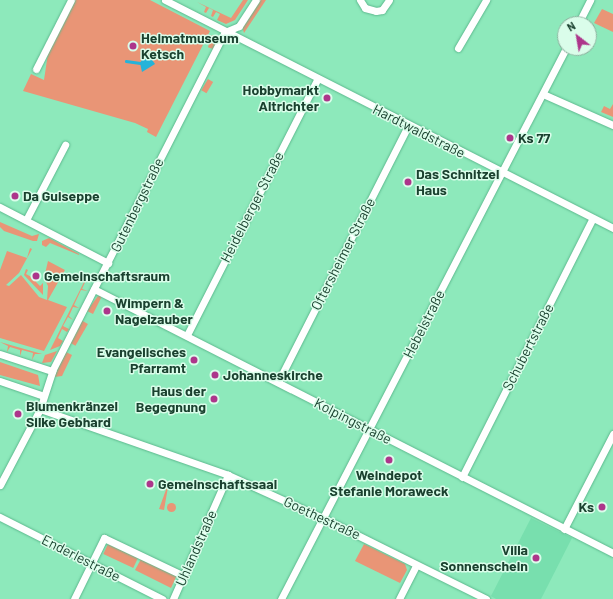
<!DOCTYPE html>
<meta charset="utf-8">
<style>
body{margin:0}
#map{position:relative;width:613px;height:599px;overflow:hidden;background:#8de9bb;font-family:Barlow,sans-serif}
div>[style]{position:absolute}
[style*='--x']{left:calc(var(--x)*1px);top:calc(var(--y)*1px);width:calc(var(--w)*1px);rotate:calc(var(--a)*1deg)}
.built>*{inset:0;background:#78dfae}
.green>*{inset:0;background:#e99576;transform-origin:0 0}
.round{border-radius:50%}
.water>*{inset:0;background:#25b3d9}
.stream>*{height:2.5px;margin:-1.25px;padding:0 1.25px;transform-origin:1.25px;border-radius:1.25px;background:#25b3d9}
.roads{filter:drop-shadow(0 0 1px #5db98e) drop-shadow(0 0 1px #5db98e)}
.street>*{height:7px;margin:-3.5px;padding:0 3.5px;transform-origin:3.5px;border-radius:3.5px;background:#fff}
.dots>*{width:11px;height:11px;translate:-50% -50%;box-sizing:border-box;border:2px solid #dafdea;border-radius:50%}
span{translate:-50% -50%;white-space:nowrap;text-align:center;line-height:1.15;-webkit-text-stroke:3px #dafdea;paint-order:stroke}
.poi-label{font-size:14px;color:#1a412f;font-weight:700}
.left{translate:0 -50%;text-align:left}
.right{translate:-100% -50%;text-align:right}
.street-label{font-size:14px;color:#1a412f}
.north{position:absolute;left:557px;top:16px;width:40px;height:40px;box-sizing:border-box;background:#dafdea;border:1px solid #8db29f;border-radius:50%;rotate:329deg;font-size:11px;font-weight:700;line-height:16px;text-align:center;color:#1a412f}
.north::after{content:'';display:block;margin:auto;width:14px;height:18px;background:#ad368b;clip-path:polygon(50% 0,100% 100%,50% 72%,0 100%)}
</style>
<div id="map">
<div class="built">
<i style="clip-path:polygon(531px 518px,572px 538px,541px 599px,496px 599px,491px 596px)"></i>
</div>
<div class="green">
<i style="clip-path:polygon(75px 0,150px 0,210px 31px,156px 137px,147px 132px,148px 129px,135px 123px,23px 91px,31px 74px,44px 80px,48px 53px)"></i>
<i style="clip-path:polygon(243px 0,248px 0,235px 20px,226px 24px,217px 20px,220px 14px,216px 12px,213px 17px,211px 16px,213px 10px,209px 8px,206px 13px,204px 12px,206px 7px,197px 2px,231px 18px)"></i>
<i style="clip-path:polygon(259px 0,266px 0,244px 33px,242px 26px)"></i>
<i style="clip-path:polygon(602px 9px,613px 14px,613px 32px,594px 23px)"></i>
<i style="left:212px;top:35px;width:6px;height:13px;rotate:18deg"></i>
<i style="left:208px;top:79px;width:6px;height:13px;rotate:31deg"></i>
<i style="clip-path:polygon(613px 104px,613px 117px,601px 112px,604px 106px,610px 109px)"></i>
<i style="clip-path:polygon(0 222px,32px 236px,39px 234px,37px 241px,33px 241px,4px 231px,0 227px)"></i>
<i style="clip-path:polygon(49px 238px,79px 254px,79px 255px,50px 243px,46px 247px,42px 245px,42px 241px)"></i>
<i style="clip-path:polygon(30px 248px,32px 249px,19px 273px,6px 285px,9px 286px,21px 275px,39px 297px,47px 300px,48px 286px,44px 278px,48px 261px,65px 270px,48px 300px,67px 307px,44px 351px,0 338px,0 270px,7px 251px,27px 258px)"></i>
<i style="clip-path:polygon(26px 269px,28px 270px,26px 274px,37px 280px,36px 282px,40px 286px,43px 283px,43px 295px,24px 275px)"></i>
<i style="clip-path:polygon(97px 273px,92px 282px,86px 280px,82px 289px,88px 291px,81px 290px,74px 305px,79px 308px,73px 307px,69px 316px,73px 320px,68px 317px,63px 326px,69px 329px,67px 332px,62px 329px,58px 338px,63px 341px,60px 346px,50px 350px,85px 280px)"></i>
<i style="clip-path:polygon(98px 296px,102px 296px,93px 314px,87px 311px)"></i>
<i style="left:81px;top:320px;width:8px;height:25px;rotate:30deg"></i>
<i style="clip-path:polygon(0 342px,42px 354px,35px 354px,32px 360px,33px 353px,22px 350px,20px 356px,20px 350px,10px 347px,7px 352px,8px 346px)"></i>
<i style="clip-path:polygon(57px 351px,51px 362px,42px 363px,45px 355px)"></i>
<i style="clip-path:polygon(66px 352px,72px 355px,62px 376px,54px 377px)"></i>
<i style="clip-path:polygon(0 362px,38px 375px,40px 386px,0 375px)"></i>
<i style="clip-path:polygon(167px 487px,168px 487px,164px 510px,159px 509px)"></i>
<i class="round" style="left:166.5px;top:502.5px;width:9px;height:9px"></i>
<i style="left:108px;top:544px;width:33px;height:11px;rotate:25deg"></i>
<i style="clip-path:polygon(364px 544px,405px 564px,407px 570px,400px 583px,355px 561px)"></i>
<i style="clip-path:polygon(141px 559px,177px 575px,171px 588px,135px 570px)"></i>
</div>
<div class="water">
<i style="clip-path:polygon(150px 57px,155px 64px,142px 72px,140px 63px,143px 58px)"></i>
</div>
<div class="stream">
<i style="--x:126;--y:61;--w:14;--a:8"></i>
</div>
<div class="roads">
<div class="street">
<i style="--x:165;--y:0;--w:503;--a:26.97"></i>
<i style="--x:360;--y:0;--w:9;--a:58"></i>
<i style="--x:365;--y:8;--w:11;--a:15"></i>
<i style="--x:376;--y:11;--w:6;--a:-9"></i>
<i style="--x:382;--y:10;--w:12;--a:-55"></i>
<i style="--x:578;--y:24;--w:27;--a:-63"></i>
<i style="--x:458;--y:48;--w:56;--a:-59.7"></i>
<i style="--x:36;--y:69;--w:77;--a:-63.1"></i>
<i style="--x:543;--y:94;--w:77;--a:23.9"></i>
<i style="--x:0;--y:207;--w:122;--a:27.4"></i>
<i style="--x:26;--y:220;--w:85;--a:-62.5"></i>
<i style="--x:94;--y:289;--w:582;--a:26.96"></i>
<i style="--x:187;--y:335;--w:288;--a:-63"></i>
<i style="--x:0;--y:354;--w:55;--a:18.1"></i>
<i style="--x:0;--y:381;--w:46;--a:18.8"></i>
<i style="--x:278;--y:382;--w:287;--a:-63.1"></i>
<i style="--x:40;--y:409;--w:199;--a:19.3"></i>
<i style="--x:228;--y:475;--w:104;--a:24.4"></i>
<i style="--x:323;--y:518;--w:182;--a:26.4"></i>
<i style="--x:462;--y:477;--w:290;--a:-63.2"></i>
<i style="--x:0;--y:485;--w:86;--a:-62.2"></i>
<i style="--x:40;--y:409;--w:40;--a:-72"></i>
<i style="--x:52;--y:371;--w:381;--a:-63"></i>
<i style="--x:225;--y:32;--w:15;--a:-23"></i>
<i style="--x:239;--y:26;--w:31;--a:-57"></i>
<i style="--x:0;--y:517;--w:182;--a:26.8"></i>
<i style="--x:564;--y:529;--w:107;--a:-62.7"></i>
<i style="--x:74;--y:599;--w:68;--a:-63.8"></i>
<i style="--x:104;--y:538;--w:89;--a:25.4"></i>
<i style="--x:173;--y:599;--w:136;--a:-66.1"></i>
<i style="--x:281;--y:599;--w:620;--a:-62.65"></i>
<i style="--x:399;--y:599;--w:38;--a:-63"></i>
</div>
</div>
<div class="dots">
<i style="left:133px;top:46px;background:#ad368b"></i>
<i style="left:327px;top:98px;background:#ad368b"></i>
<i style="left:510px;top:138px;background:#ad368b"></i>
<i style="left:408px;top:182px;background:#ad368b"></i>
<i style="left:15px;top:196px;background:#ad368b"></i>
<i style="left:36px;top:276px;background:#ad368b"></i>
<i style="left:107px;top:311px;background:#ad368b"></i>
<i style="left:194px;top:360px;background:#ad368b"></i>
<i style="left:215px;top:375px;background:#ad368b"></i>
<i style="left:214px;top:399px;background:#ad368b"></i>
<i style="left:18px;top:414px;background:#ad368b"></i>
<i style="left:389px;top:460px;background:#ad368b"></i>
<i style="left:150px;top:484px;background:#ad368b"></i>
<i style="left:602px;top:507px;background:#ad368b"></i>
<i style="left:536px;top:558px;background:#ad368b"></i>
</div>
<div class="poi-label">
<span class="left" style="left:141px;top:46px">Heimatmuseum<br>Ketsch</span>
<span class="right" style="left:319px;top:98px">Hobbymarkt<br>Altrichter</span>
<span class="left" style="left:518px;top:138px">Ks 77</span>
<span class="left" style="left:416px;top:182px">Das Schnitzel<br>Haus</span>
<span class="left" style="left:23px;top:196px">Da Guiseppe</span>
<span class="left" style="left:44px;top:276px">Gemeinschaftsraum</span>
<span class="left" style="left:115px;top:311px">Wimpern &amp;<br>Nagelzauber</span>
<span class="right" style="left:186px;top:360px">Evangelisches<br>Pfarramt</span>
<span class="left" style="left:223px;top:375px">Johanneskirche</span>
<span class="right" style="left:206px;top:399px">Haus der<br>Begegnung</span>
<span class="left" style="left:26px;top:414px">Blumenkränzel<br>Silke Gebhard</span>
<span style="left:389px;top:483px">Weindepot<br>Stefanie Moraweck</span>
<span class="left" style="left:158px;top:484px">Gemeinschaftssaal</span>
<span class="right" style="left:594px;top:507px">Ks</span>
<span class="right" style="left:528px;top:558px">Villa<br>Sonnenschein</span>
</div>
<div class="street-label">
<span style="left:419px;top:131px;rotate:27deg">Hardtwaldstraße</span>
<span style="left:137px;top:205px;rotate:-64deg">Gutenbergstraße</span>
<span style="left:252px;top:207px;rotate:-63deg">Heidelberger Straße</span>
<span style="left:343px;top:254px;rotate:-63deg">Oftersheimer Straße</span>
<span style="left:424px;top:324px;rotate:-63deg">Hebelstraße</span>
<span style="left:528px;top:347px;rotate:-63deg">Schubertstraße</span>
<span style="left:353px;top:421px;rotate:27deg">Kolpingstraße</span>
<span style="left:322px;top:518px;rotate:25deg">Goethestraße</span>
<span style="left:196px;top:548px;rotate:-66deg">Uhlandstraße</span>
<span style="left:81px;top:558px;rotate:27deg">Enderlestraße</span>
</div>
<div class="north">N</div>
</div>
